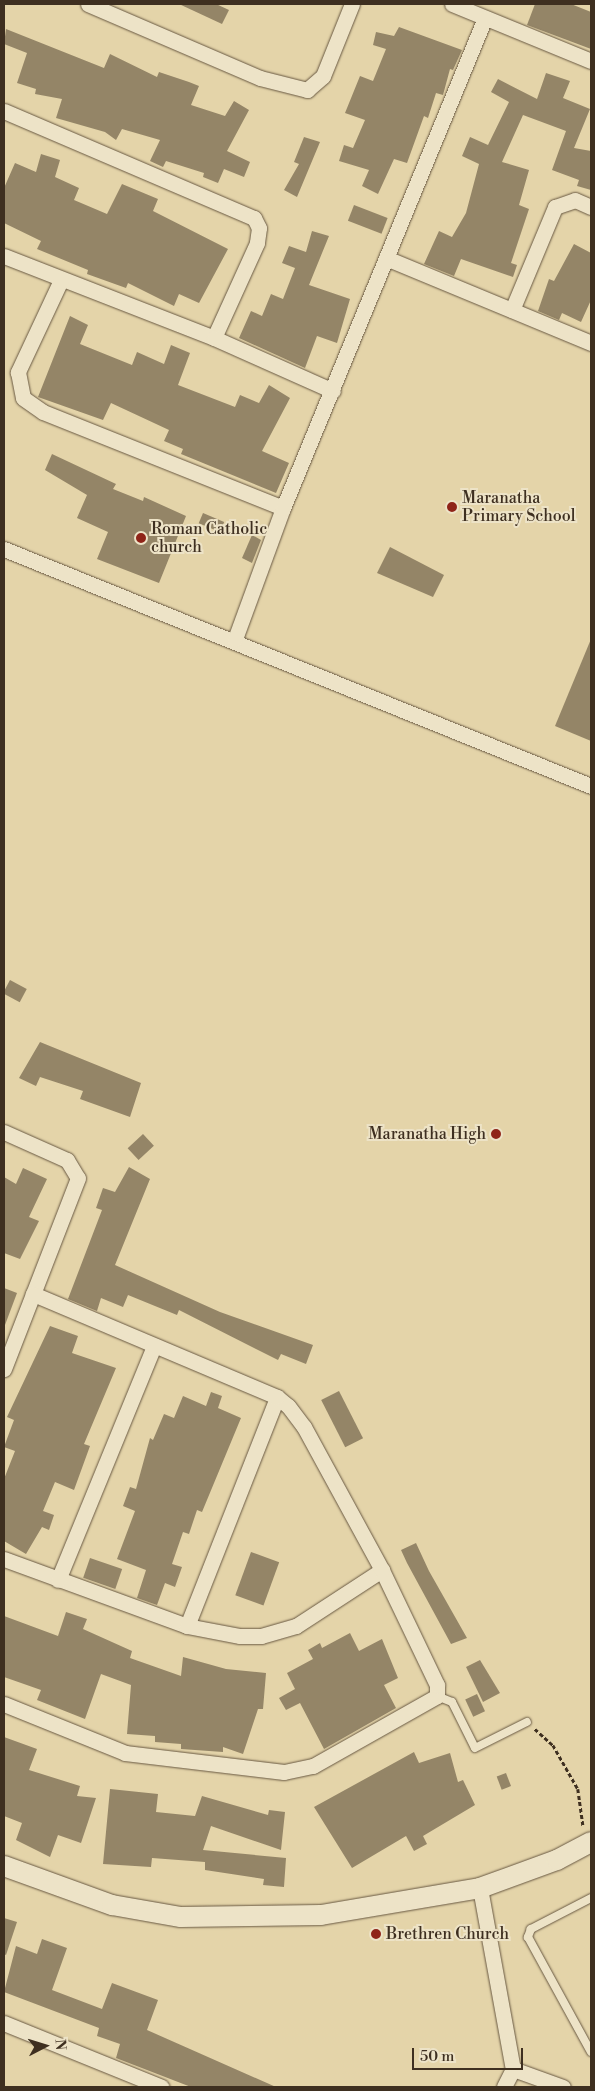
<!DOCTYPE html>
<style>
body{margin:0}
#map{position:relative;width:595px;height:2091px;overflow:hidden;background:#e4d4a9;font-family:"Libre Bodoni",serif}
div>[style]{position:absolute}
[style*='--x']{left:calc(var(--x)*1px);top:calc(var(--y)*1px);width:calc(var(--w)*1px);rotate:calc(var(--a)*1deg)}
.building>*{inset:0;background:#948567;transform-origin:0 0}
.path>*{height:2.5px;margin-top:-1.25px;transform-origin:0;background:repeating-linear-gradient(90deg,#3e2f20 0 4px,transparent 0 6.5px)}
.roads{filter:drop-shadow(0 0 1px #685842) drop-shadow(0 0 1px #685842)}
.service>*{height:8px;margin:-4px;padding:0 4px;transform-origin:4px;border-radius:4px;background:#ede3c7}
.minor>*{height:15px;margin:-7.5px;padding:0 7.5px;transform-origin:7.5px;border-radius:7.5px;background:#ede3c7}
.tertiary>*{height:20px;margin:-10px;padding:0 10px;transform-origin:10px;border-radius:10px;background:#ede3c7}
.dots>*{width:14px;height:14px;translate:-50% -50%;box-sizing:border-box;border:2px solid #ede3c7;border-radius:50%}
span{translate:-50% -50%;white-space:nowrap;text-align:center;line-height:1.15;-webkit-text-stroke:4px #ede3c7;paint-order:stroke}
.poi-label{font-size:16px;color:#3e2f20}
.left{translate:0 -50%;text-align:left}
.right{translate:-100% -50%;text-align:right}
.frame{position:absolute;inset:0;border:5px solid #3e2f20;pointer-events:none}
.north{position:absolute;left:20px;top:2021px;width:50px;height:50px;-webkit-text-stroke:4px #ede3c7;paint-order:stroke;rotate:85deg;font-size:14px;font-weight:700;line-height:20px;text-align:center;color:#3e2f20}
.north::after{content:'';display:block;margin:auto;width:18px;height:22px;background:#3e2f20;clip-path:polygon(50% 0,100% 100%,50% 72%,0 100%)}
.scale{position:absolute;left:412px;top:2048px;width:111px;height:22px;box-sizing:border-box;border:2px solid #3e2f20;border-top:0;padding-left:6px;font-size:15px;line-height:18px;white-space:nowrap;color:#3e2f20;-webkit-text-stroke:4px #ede3c7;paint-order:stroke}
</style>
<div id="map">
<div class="building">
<i style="clip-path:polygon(179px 4px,216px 4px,229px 10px,222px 24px)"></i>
<i style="clip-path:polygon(535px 4px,571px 4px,591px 12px,591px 49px,527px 25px)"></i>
<i style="clip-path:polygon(399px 27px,462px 50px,453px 70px,450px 69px,443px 95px,436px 93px,428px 118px,424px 116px,407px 163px,394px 159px,378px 194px,362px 186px,369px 170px,339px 161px,344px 145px,353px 148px,365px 120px,345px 113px,360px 76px,373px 81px,386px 49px,373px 45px,376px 32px,394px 36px)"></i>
<i style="clip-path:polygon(6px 29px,104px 68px,110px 54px,157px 77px,159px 72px,189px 82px,199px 86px,191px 105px,225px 116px,234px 101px,249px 110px,227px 151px,250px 162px,244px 177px,224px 169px,218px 183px,203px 177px,204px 173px,166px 161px,163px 167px,150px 161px,160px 140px,122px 129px,116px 140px,105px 132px,56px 118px,62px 99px,35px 94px,36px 89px,17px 83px,27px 53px,4px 44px)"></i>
<i style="clip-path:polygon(546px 73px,570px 81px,563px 98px,590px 109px,574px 148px,591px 151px,591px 190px,577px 186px,579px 180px,552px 170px,566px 131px,523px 115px,502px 162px,529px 170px,519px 205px,529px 209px,511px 263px,517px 265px,513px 277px,461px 259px,454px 276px,424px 264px,439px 231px,452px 237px,466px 213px,479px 164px,462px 156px,470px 137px,488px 145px,509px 102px,491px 92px,498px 79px,537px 99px)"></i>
<i style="clip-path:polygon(304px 137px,320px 142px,297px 197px,284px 190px,299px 164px,294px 162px)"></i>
<i style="clip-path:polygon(41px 154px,60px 160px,55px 177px,79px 188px,74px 200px,107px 214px,122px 184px,158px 199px,153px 211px,228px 249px,199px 303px,179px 294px,174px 306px,128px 283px,126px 288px,87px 274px,88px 270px,37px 249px,41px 241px,4px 223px,4px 188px,15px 163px,36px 172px)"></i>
<i style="left:354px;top:205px;width:36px;height:17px;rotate:21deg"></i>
<i style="clip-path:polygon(312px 231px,329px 236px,309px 285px,350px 299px,337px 343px,317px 336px,305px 368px,239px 338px,251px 311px,262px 316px,271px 294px,283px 299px,295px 268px,282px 263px,289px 246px,306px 252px)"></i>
<i style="clip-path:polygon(574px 244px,591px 253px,591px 300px,581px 322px,562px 313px,559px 320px,538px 311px,549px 279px,554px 281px)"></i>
<i style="clip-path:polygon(70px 316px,88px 325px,80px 344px,132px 365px,137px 352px,164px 364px,171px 345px,190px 353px,178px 385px,235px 407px,240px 395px,259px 403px,269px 385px,290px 398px,262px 451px,289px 463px,276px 493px,181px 454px,183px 449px,164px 441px,169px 430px,111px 403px,103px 420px,38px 397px)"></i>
<i style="clip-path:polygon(52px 454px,116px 484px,113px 489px,143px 501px,144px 497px,186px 516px,159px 583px,97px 559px,108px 532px,77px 518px,87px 495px,45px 470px)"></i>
<i style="left:203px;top:513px;width:23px;height:11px;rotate:23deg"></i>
<i style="clip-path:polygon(252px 535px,261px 540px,252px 563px,242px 558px)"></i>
<i style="clip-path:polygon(390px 547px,444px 575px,433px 597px,377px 573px)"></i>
<i style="clip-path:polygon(591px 639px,591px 741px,555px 726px)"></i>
<i style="left:10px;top:980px;width:19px;height:15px;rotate:28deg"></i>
<i style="clip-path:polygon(40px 1042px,141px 1083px,130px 1117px,80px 1099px,83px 1091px,40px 1077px,36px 1086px,19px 1078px)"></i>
<i style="left:143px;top:1134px;width:16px;height:21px;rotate:47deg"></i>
<i style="clip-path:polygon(129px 1167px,150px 1179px,115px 1265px,220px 1312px,313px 1345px,306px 1364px,281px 1354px,278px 1360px,179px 1310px,177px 1315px,128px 1295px,123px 1307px,101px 1298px,97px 1311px,68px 1299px,102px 1210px,96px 1208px,103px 1188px,115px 1192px)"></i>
<i style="clip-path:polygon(23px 1168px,47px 1179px,29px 1217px,39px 1221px,20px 1259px,4px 1253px,4px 1177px,16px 1184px)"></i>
<i style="clip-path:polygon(4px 1288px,17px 1293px,5px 1325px,4px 1324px)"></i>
<i style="clip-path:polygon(50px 1326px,78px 1336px,72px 1353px,116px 1368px,84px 1444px,90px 1446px,74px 1490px,55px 1482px,43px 1511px,54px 1515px,49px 1530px,42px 1527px,26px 1554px,4px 1541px,4px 1479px,15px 1451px,4px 1447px,14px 1420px,7px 1417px)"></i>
<i style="left:339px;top:1391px;width:53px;height:20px;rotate:63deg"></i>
<i style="clip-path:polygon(211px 1392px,222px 1396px,218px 1408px,241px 1418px,202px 1512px,197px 1510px,189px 1534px,183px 1532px,172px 1564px,182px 1567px,175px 1587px,165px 1583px,157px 1605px,137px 1598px,146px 1570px,117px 1559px,135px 1511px,123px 1506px,130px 1487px,136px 1489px,150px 1438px,153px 1440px,164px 1414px,174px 1418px,183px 1396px,206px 1406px)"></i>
<i style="clip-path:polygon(416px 1543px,429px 1571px,467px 1638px,451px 1644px,407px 1563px,401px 1550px)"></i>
<i style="left:251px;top:1552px;width:30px;height:46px;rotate:20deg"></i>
<i style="left:90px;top:1558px;width:34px;height:21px;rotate:19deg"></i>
<i style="clip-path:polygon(66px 1612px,87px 1619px,83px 1629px,132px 1651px,130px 1658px,181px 1676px,183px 1657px,226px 1669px,266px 1673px,263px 1709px,258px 1709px,243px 1754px,223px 1747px,223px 1752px,181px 1749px,181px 1744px,155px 1742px,155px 1736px,127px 1734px,131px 1685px,101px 1674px,85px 1719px,37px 1700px,41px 1690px,4px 1677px,4px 1616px,58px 1636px)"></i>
<i style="clip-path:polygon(350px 1633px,359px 1651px,382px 1639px,398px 1678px,384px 1685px,396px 1708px,324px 1749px,300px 1703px,286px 1710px,279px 1698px,295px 1689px,287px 1673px,313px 1659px,308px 1650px,320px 1643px,322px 1648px)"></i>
<i style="clip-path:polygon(480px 1660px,500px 1693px,483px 1702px,466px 1667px)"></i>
<i style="left:477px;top:1694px;width:19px;height:13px;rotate:65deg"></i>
<i style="clip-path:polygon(4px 1737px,37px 1749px,29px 1770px,80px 1786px,77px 1796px,96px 1798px,81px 1843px,58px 1835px,50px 1857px,16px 1840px,22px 1823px,4px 1816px)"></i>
<i style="clip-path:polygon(414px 1752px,419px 1763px,450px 1753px,458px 1782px,463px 1780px,475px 1805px,423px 1836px,427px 1844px,414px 1851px,406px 1836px,352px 1868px,314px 1807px)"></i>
<i style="left:506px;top:1773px;width:14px;height:10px;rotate:69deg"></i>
<i style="clip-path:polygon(110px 1789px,158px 1794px,156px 1812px,195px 1816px,202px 1796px,268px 1815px,269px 1810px,285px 1812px,281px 1850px,211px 1826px,203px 1850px,286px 1858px,284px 1887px,263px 1885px,264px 1879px,205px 1870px,205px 1862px,152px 1858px,151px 1867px,103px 1864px)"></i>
<i style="clip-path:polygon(4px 1918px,17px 1922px,6px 1955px,4px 1954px)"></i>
<i style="clip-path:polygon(42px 1939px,67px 1948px,52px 1990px,102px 2009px,112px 1983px,158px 2000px,147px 2030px,276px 2087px,191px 2087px,116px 2058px,120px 2044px,97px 2036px,99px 2028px,4px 1992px,16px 1946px,37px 1954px)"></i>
</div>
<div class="path">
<i style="--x:535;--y:1729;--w:24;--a:42"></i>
<i style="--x:553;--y:1745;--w:51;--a:60.4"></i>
<i style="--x:578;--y:1789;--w:37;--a:82"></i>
</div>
<div class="roads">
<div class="service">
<i style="--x:437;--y:1696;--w:16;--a:22"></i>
<i style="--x:452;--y:1702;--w:51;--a:63.4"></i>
<i style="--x:475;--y:1748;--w:58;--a:-26.6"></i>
<i style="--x:591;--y:1898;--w:68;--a:152.7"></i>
<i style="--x:531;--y:1929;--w:9;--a:111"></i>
<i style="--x:528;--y:1937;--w:131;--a:61.3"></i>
</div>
<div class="minor">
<i style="--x:88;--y:4;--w:187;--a:23.3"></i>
<i style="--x:260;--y:78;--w:49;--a:14.3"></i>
<i style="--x:307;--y:90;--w:21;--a:-41"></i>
<i style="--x:323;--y:76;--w:78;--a:-68.1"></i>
<i style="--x:452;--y:4;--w:150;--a:22.3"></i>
<i style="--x:4;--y:111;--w:272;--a:23.2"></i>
<i style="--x:254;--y:218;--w:11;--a:63"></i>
<i style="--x:259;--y:228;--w:15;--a:98"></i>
<i style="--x:257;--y:243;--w:104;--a:114.4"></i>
<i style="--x:4;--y:256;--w:225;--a:21.3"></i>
<i style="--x:214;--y:338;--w:130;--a:24"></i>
<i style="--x:386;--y:258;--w:222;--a:22.5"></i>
<i style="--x:61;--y:280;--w:102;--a:115.1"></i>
<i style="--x:18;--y:372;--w:26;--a:79"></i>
<i style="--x:23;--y:398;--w:24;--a:35"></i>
<i style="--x:43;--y:412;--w:258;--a:21.8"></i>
<i style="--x:512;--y:310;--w:112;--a:-67.3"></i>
<i style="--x:555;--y:207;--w:21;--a:-19"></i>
<i style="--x:575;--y:200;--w:17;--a:24"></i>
<i style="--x:4;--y:549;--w:633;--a:21.99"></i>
<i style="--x:235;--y:639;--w:140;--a:-69.9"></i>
<i style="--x:283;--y:508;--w:530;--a:-67.6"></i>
<i style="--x:4;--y:1132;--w:69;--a:24"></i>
<i style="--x:67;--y:1160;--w:21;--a:59"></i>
<i style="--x:78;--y:1178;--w:205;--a:111.2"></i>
<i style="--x:4;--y:1559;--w:195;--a:20.1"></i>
<i style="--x:187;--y:1626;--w:54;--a:10.7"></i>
<i style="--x:240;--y:1636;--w:21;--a:0"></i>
<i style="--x:261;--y:1636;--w:36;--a:-16"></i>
<i style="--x:296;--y:1626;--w:103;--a:-33.1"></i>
<i style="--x:58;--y:1580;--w:253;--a:-67.7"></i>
<i style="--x:187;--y:1626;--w:246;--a:-68.5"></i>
<i style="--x:4;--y:1704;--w:131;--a:22"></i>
<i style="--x:125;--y:1753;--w:160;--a:6.8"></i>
<i style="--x:284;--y:1772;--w:30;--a:-12"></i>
<i style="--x:313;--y:1766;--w:142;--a:-29.4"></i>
<i style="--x:437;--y:1696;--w:11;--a:-90"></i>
<i style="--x:437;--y:1685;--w:127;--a:-115.6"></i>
<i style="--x:382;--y:1570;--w:163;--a:-118.6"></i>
<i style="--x:304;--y:1427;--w:26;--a:-127"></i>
<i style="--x:288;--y:1406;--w:14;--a:-141"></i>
<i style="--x:277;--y:1397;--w:265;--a:-157.1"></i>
<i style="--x:480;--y:1888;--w:184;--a:79.7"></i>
<i style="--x:513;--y:2069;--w:20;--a:117"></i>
<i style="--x:4;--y:2023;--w:170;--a:22.1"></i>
<i style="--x:513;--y:2069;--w:53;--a:19.8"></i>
</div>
<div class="tertiary">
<i style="--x:4;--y:1866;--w:115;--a:19.9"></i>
<i style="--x:112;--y:1905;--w:70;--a:9.9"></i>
<i style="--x:181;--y:1917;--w:140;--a:-0.8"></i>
<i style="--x:321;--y:1915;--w:161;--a:-9.6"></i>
<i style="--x:480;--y:1888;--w:82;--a:-20"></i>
<i style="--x:557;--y:1860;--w:38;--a:-28"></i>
</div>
</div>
<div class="dots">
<i style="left:452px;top:507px;background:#8f2418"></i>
<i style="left:141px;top:538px;background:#8f2418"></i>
<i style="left:496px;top:1134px;background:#8f2418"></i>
<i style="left:376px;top:1934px;background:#8f2418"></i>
</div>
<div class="poi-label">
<span class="left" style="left:462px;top:507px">Maranatha<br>Primary School</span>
<span class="left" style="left:151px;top:538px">Roman Catholic<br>church</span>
<span class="right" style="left:486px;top:1134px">Maranatha High</span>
<span class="left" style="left:386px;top:1934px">Brethren Church</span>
</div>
<div class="frame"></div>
<div class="north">N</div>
<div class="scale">50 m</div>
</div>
